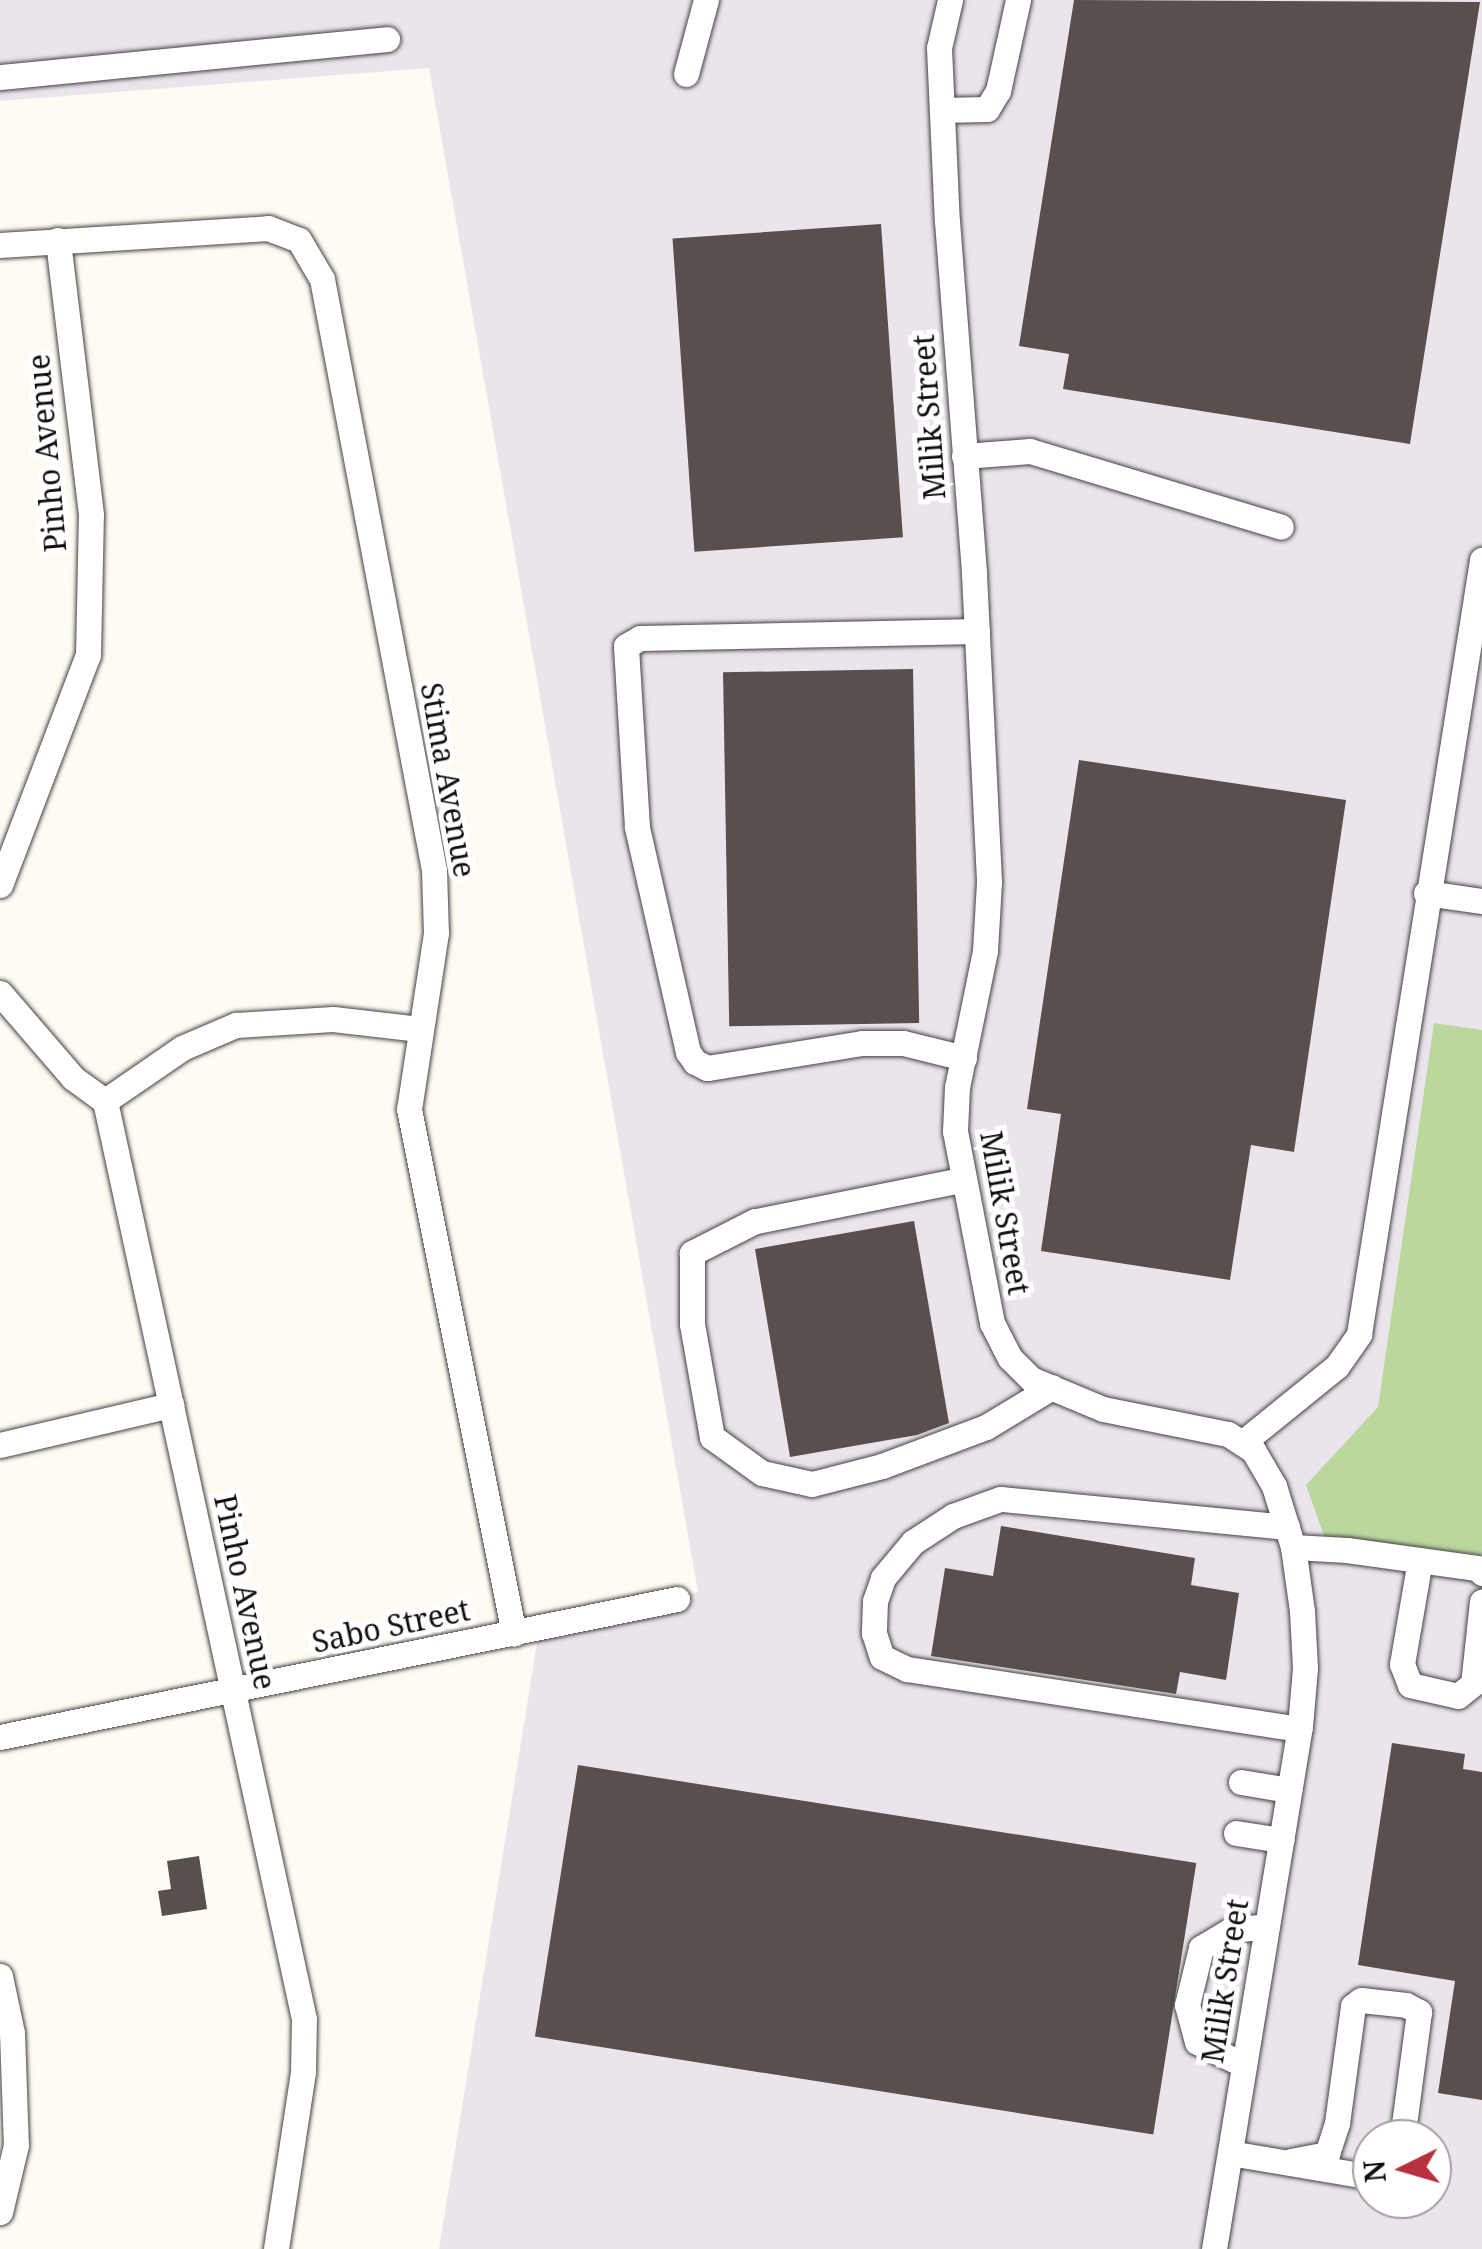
<!DOCTYPE html>
<style>
body{margin:0}
#map{position:relative;width:1482px;height:2249px;overflow:hidden;background:#fefbf2;font-family:"Noto Serif",serif}
div>[style]{position:absolute}
[style*='--x']{left:calc(var(--x)*1px);top:calc(var(--y)*1px);width:calc(var(--w)*1px);rotate:calc(var(--a)*1deg)}
.industrial>*{inset:0;background:#ece4ed}
.forest>*{inset:0;background:#bad79e}
.building>*{inset:0;background:#57504c;transform-origin:0 0}
.roads{filter:drop-shadow(0 0 2px #424242) drop-shadow(0 0 2px #424242)}
.minor>*{height:25px;margin:-12.5px;padding:0 12.5px;transform-origin:12.5px;border-radius:12.5px;background:#fff}
span{translate:-50% -50%;white-space:nowrap;text-align:center;line-height:1.15;-webkit-text-stroke:10px #fff;paint-order:stroke}
.street-label{font-size:30px;color:#0f0f0f}
.north{position:absolute;left:1352px;top:2119px;width:100px;height:100px;box-sizing:border-box;background:#fff;border:2px solid #9f9f9f;border-radius:50%;rotate:265deg;font-size:28px;font-weight:700;line-height:40px;text-align:center;color:#0f0f0f}
.north::after{content:'';display:block;margin:auto;width:35px;height:45px;background:#b7303d;clip-path:polygon(50% 0,100% 100%,50% 72%,0 100%)}
</style>
<div id="map">
<div class="industrial">
<i style="clip-path:polygon(evenodd,0 0,1482px 0,1482px 2249px,439px 2249px,540px 1625px,698px 1592px,429px 68px,0 101px,0 0,1372px 2139px,1432px 2139px,1432px 2199px,1372px 2199px,1372px 2139px)"></i>
</div>
<div class="forest">
<i style="clip-path:polygon(1434px 1023px,1482px 1030px,1482px 1555px,1324px 1536px,1306px 1485px,1378px 1407px)"></i>
</div>
<div class="building">
<i style="clip-path:polygon(1074px 0,1480px 2px,1410px 444px,1063px 389px,1069px 354px,1019px 346px)"></i>
<i style="left:881px;top:224px;width:314px;height:209px;rotate:86deg"></i>
<i style="left:913px;top:669px;width:354px;height:190px;rotate:89deg"></i>
<i style="clip-path:polygon(1079px 760px,1346px 800px,1294px 1152px,1251px 1145px,1230px 1280px,1041px 1251px,1061px 1114px,1027px 1109px)"></i>
<i style="clip-path:polygon(914px 1221px,949px 1423px,917px 1435px,790px 1457px,755px 1249px)"></i>
<i style="clip-path:polygon(1001px 1526px,1195px 1558px,1191px 1585px,1239px 1593px,1226px 1680px,1180px 1672px,1176px 1694px,931px 1656px,945px 1568px,993px 1576px)"></i>
<i style="clip-path:polygon(1392px 1743px,1465px 1754px,1463px 1769px,1482px 1772px,1482px 2100px,1438px 2093px,1455px 1981px,1358px 1965px)"></i>
<i style="left:578px;top:1765px;width:626px;height:275px;rotate:9deg"></i>
<i style="clip-path:polygon(199px 1856px,207px 1909px,162px 1916px,158px 1891px,171px 1889px,167px 1861px)"></i>
</div>
<div class="roads">
<div class="minor">
<i style="--x:950;--y:0;--w:49;--a:102.9"></i>
<i style="--x:939;--y:48;--w:173;--a:87.4"></i>
<i style="--x:947;--y:221;--w:354;--a:85.6"></i>
<i style="--x:974;--y:574;--w:308;--a:87.2"></i>
<i style="--x:989;--y:882;--w:69;--a:93.3"></i>
<i style="--x:985;--y:951;--w:139;--a:101.6"></i>
<i style="--x:957;--y:1087;--w:44;--a:92.6"></i>
<i style="--x:955;--y:1131;--w:196;--a:79.1"></i>
<i style="--x:992;--y:1323;--w:39;--a:63"></i>
<i style="--x:1010;--y:1358;--w:30;--a:45"></i>
<i style="--x:1031;--y:1379;--w:78;--a:22.6"></i>
<i style="--x:1103;--y:1409;--w:127;--a:11.3"></i>
<i style="--x:1228;--y:1434;--w:30;--a:33"></i>
<i style="--x:1253;--y:1450;--w:42;--a:59.7"></i>
<i style="--x:1274;--y:1486;--w:64;--a:72.7"></i>
<i style="--x:1293;--y:1547;--w:65;--a:82"></i>
<i style="--x:1302;--y:1611;--w:57;--a:87"></i>
<i style="--x:1305;--y:1668;--w:58;--a:94.9"></i>
<i style="--x:1300;--y:1726;--w:530;--a:99.34"></i>
<i style="--x:686;--y:74;--w:77;--a:-74.9"></i>
<i style="--x:0;--y:77;--w:389;--a:-5.6"></i>
<i style="--x:942;--y:110;--w:45;--a:-1.3"></i>
<i style="--x:987;--y:109;--w:21;--a:-59"></i>
<i style="--x:998;--y:91;--w:93;--a:-77.6"></i>
<i style="--x:0;--y:245;--w:269;--a:-3.6"></i>
<i style="--x:268;--y:228;--w:33;--a:21"></i>
<i style="--x:299;--y:240;--w:45;--a:59.5"></i>
<i style="--x:322;--y:279;--w:602;--a:79.27"></i>
<i style="--x:434;--y:870;--w:63;--a:88.2"></i>
<i style="--x:436;--y:933;--w:178;--a:98.7"></i>
<i style="--x:409;--y:1109;--w:535;--a:78.69"></i>
<i style="--x:964;--y:456;--w:66;--a:-4.3"></i>
<i style="--x:1030;--y:451;--w:262;--a:16.8"></i>
<i style="--x:0;--y:885;--w:246;--a:-69.1"></i>
<i style="--x:88;--y:655;--w:141;--a:-88.8"></i>
<i style="--x:91;--y:514;--w:276;--a:-96.9"></i>
<i style="--x:1426;--y:893;--w:57;--a:8.1"></i>
<i style="--x:0;--y:993;--w:112;--a:49.3"></i>
<i style="--x:73;--y:1078;--w:39;--a:36"></i>
<i style="--x:105;--y:1101;--w:939;--a:77.77"></i>
<i style="--x:304;--y:2019;--w:53;--a:91.1"></i>
<i style="--x:303;--y:2072;--w:179;--a:98.7"></i>
<i style="--x:964;--y:1058;--w:63;--a:-166.2"></i>
<i style="--x:903;--y:1043;--w:41;--a:180"></i>
<i style="--x:862;--y:1043;--w:157;--a:170.8"></i>
<i style="--x:707;--y:1068;--w:13;--a:-153"></i>
<i style="--x:695;--y:1062;--w:12;--a:-125"></i>
<i style="--x:688;--y:1052;--w:231;--a:-102.8"></i>
<i style="--x:637;--y:827;--w:181;--a:-93.5"></i>
<i style="--x:626;--y:646;--w:16;--a:-30"></i>
<i style="--x:640;--y:638;--w:337;--a:-1.2"></i>
<i style="--x:105;--y:1101;--w:93;--a:-34.5"></i>
<i style="--x:182;--y:1048;--w:59;--a:-23.1"></i>
<i style="--x:236;--y:1025;--w:97;--a:-3.5"></i>
<i style="--x:333;--y:1019;--w:87;--a:6.6"></i>
<i style="--x:961;--y:1180;--w:210;--a:168.7"></i>
<i style="--x:755;--y:1221;--w:71;--a:153.1"></i>
<i style="--x:692;--y:1253;--w:71;--a:90"></i>
<i style="--x:692;--y:1324;--w:115;--a:80"></i>
<i style="--x:712;--y:1437;--w:62;--a:35.8"></i>
<i style="--x:762;--y:1473;--w:51;--a:12.4"></i>
<i style="--x:812;--y:1484;--w:72;--a:-14.4"></i>
<i style="--x:882;--y:1466;--w:111;--a:-20.6"></i>
<i style="--x:986;--y:1427;--w:77;--a:-31.2"></i>
<i style="--x:1242;--y:1443;--w:122;--a:-39"></i>
<i style="--x:1337;--y:1366;--w:39;--a:-55"></i>
<i style="--x:1359;--y:1334;--w:784;--a:-80.97"></i>
<i style="--x:0;--y:1445;--w:176;--a:-13.2"></i>
<i style="--x:1287;--y:1527;--w:288;--a:-174.4"></i>
<i style="--x:1000;--y:1499;--w:50;--a:160.1"></i>
<i style="--x:953;--y:1516;--w:48;--a:147"></i>
<i style="--x:913;--y:1542;--w:47;--a:129.8"></i>
<i style="--x:883;--y:1578;--w:24;--a:109"></i>
<i style="--x:875;--y:1601;--w:32;--a:92"></i>
<i style="--x:874;--y:1633;--w:25;--a:72"></i>
<i style="--x:882;--y:1657;--w:28;--a:26"></i>
<i style="--x:907;--y:1669;--w:397;--a:8.7"></i>
<i style="--x:1293;--y:1547;--w:54;--a:3.2"></i>
<i style="--x:1347;--y:1550;--w:131;--a:7.9"></i>
<i style="--x:1477;--y:1568;--w:7;--a:45"></i>
<i style="--x:1420;--y:1560;--w:106;--a:99.8"></i>
<i style="--x:1402;--y:1664;--w:22;--a:69"></i>
<i style="--x:1410;--y:1685;--w:49;--a:12.9"></i>
<i style="--x:1458;--y:1696;--w:19;--a:-39"></i>
<i style="--x:1473;--y:1684;--w:83;--a:-83.8"></i>
<i style="--x:0;--y:1737;--w:691;--a:-11.52"></i>
<i style="--x:1241;--y:1782;--w:49;--a:9.5"></i>
<i style="--x:1236;--y:1833;--w:46;--a:8.8"></i>
<i style="--x:0;--y:1976;--w:58;--a:78.1"></i>
<i style="--x:12;--y:2033;--w:112;--a:88"></i>
<i style="--x:16;--y:2145;--w:69;--a:103.4"></i>
<i style="--x:1244;--y:2065;--w:52;--a:-153.9"></i>
<i style="--x:1197;--y:2042;--w:38;--a:-105"></i>
<i style="--x:1187;--y:2005;--w:59;--a:-76.2"></i>
<i style="--x:1201;--y:1948;--w:35;--a:-31"></i>
<i style="--x:1231;--y:1930;--w:36;--a:-6"></i>
<i style="--x:1230;--y:2153;--w:144;--a:9.6"></i>
<i style="--x:1291;--y:2161;--w:37;--a:-11"></i>
<i style="--x:1327;--y:2154;--w:33;--a:-72"></i>
<i style="--x:1337;--y:2123;--w:118;--a:-82.2"></i>
<i style="--x:1353;--y:2006;--w:10;--a:-37"></i>
<i style="--x:1361;--y:2000;--w:45;--a:6.3"></i>
<i style="--x:1406;--y:2005;--w:15;--a:28"></i>
<i style="--x:1419;--y:2012;--w:128;--a:97.6"></i>
</div>
</div>
<div class="street-label">
<span style="left:929px;top:417px;rotate:-94deg">Milik Street</span>
<span style="left:47px;top:453px;rotate:-95deg">Pinho Avenue</span>
<span style="left:448px;top:780px;rotate:80deg">Stima Avenue</span>
<span style="left:1005px;top:1213px;rotate:80deg">Milik Street</span>
<span style="left:245px;top:1592px;rotate:78deg">Pinho Avenue</span>
<span style="left:391px;top:1626px;rotate:-12deg">Sabo Street</span>
<span style="left:1225px;top:1981px;rotate:-81deg">Milik Street</span>
</div>
<div class="north">N</div>
</div>
